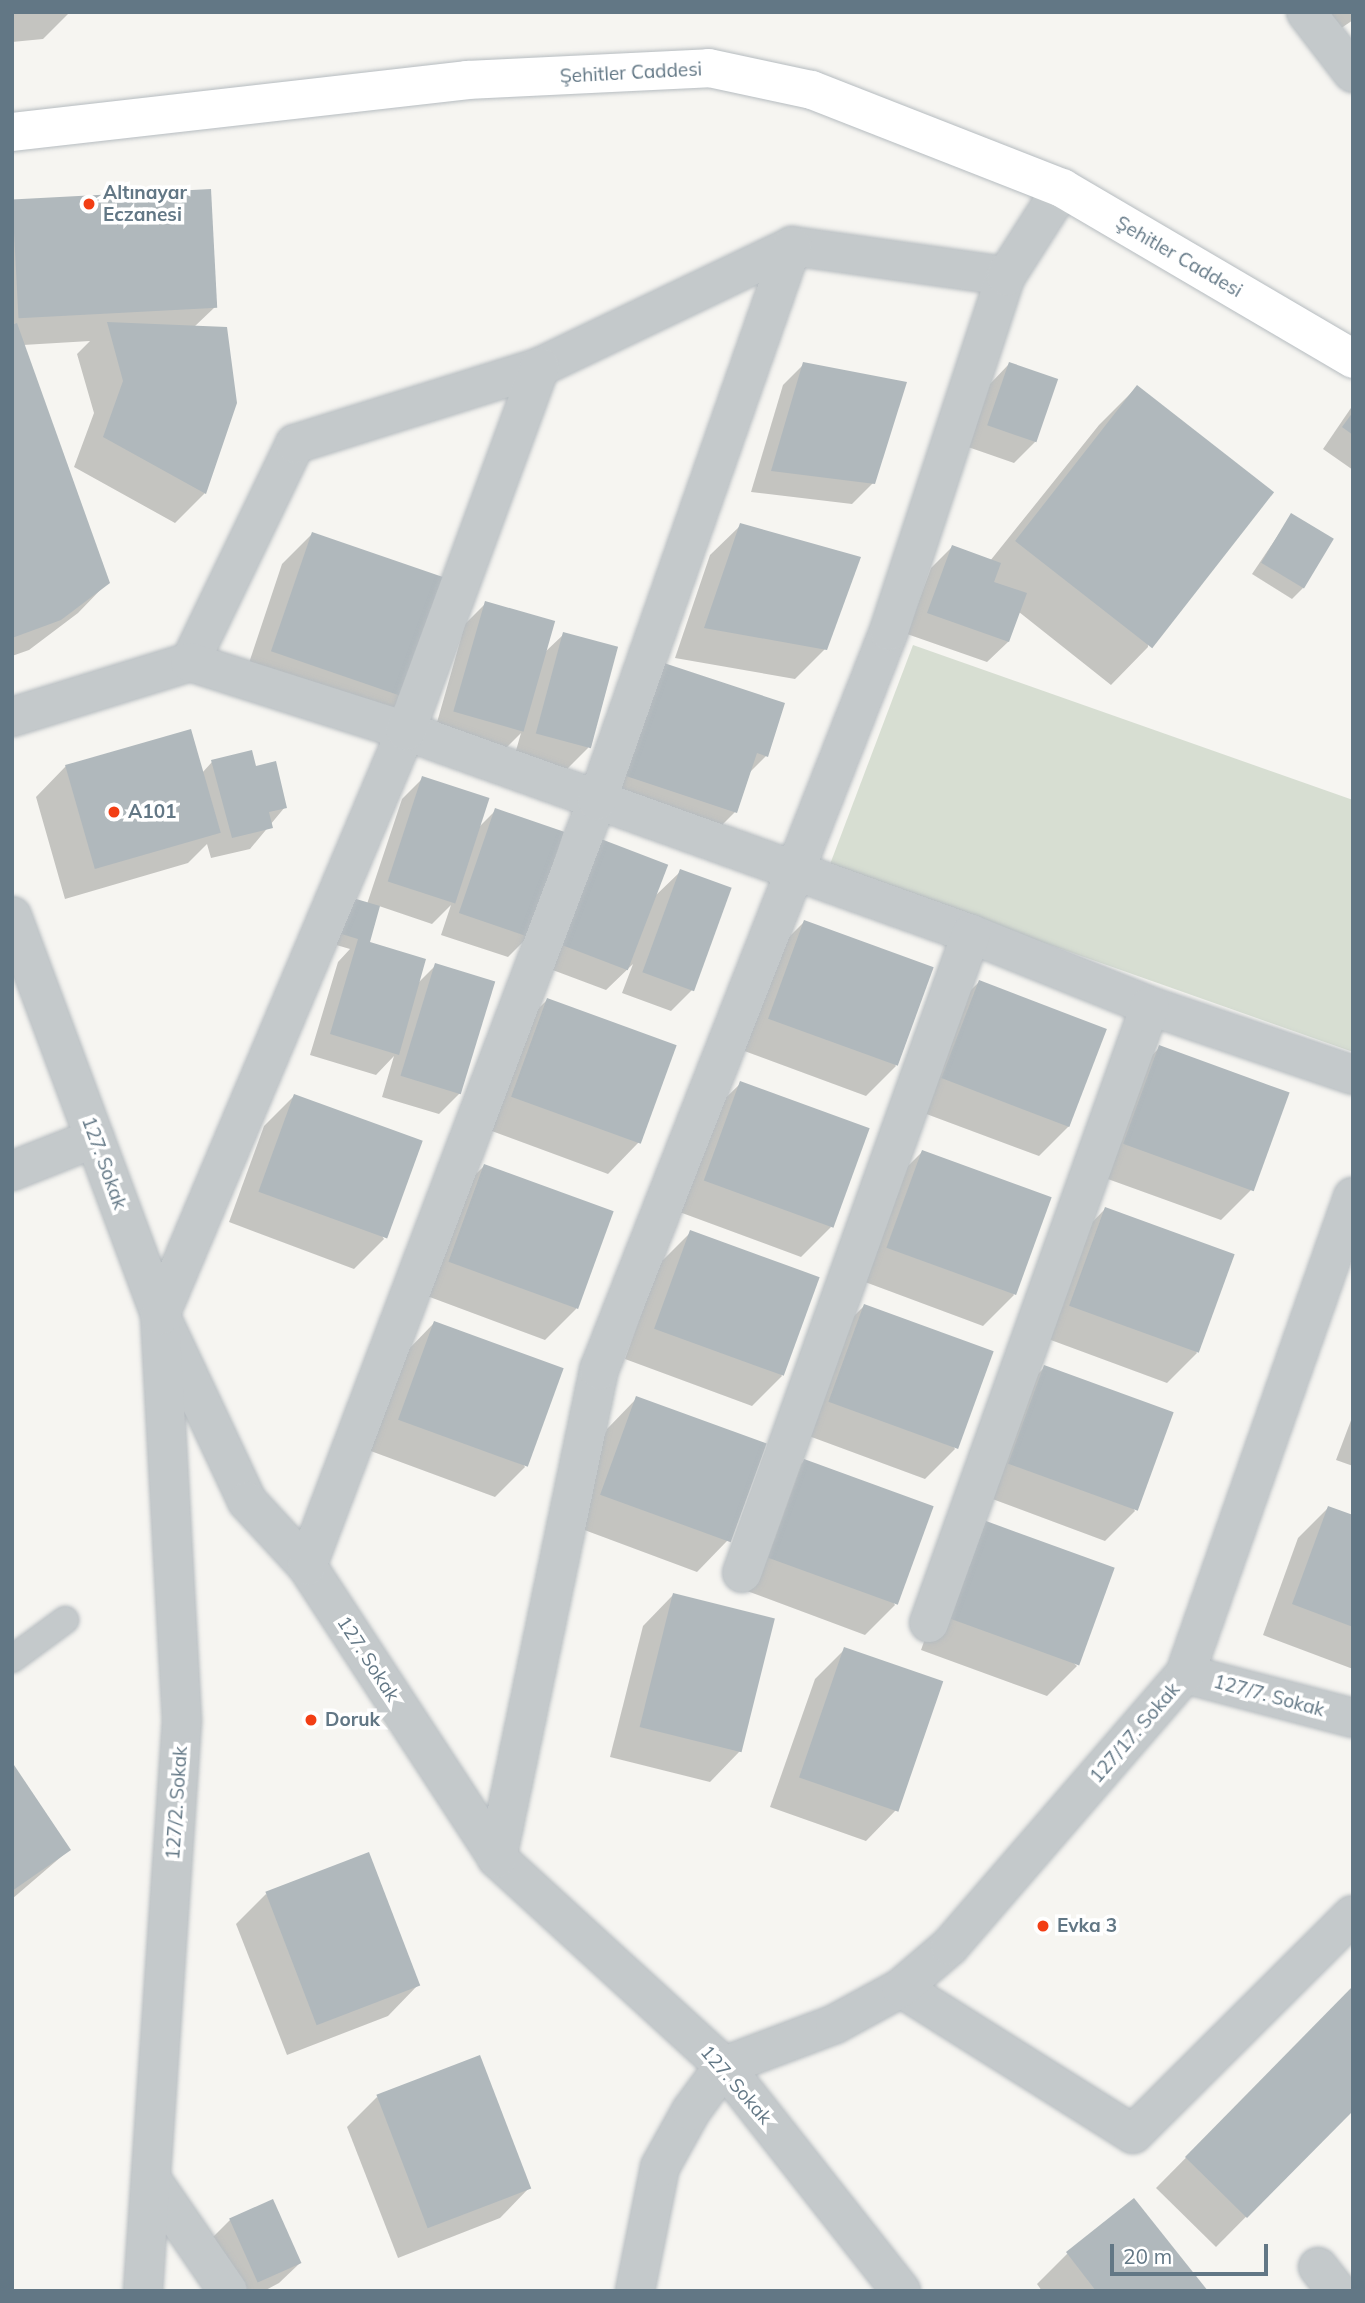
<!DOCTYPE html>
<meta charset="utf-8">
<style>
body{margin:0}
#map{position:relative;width:1365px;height:2303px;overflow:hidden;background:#f6f5f1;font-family:Mulish,sans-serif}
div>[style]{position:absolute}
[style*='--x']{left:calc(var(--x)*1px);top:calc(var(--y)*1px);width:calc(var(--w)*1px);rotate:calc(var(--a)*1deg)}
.green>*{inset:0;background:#d7ded2}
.shadow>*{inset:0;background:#0003}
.building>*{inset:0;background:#b0b8bc;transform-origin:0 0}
.roads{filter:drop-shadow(0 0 2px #b6bcc0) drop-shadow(0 0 2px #b6bcc0)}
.lane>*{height:26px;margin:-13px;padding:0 13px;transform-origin:13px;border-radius:13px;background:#c4c9cb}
.street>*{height:38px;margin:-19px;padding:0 19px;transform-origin:19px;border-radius:19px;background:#c4c9cb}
.secondary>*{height:38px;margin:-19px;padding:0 19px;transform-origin:19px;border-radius:19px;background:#fff}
.dots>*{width:19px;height:19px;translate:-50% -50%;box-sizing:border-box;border:4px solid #fff;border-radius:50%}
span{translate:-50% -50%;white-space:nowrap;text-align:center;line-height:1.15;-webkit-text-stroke:7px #fff;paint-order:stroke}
.street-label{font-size:19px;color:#627785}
.poi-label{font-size:19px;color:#627785;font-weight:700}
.left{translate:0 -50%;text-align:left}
.frame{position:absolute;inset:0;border:14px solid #627785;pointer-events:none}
.scale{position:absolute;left:1110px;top:2244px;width:158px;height:32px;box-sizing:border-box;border:4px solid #627785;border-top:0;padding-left:9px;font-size:21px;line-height:24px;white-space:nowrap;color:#627785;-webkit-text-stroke:5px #fff;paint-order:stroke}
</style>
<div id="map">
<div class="green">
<i style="clip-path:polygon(913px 645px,1353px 800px,1353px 1052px,829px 867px)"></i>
</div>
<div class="shadow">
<i style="clip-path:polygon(12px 12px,70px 12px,43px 39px,12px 42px)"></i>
<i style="clip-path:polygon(1328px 12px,1353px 12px,1353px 20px,1340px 29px)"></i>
<i style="clip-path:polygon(12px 199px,215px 307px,194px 327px,205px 493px,175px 523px,74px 467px,94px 413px,77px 354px,90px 341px,23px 345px,108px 582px,78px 613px,29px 650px,12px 656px)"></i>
<i style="clip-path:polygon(804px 364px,873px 483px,852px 504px,751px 492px,783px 385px)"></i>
<i style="clip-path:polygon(1009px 364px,1035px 442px,1014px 463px,968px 447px,989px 385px)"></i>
<i style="clip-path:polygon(1137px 387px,1148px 647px,1111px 685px,1019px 612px,1008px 642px,987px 662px,907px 634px,931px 568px,952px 547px,990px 561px,1099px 425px)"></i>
<i style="clip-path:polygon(1353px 405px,1353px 470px,1323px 449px)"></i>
<i style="clip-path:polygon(1291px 516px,1303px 588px,1292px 599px,1252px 574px)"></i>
<i style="clip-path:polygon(741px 525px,825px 649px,795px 679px,675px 658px,710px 555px)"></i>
<i style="clip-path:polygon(312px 534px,405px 696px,374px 726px,243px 681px,282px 564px)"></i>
<i style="clip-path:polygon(486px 603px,544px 653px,564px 634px,588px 748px,567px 769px,515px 754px,521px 733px,502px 752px,434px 733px,465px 624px)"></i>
<i style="clip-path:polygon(664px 665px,766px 756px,748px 774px,735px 812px,705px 842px,597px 806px)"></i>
<i style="clip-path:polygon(212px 762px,255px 768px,285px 807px,250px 849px,211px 858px,207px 844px,188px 863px,65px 899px,36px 797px,66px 766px,202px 773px)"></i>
<i style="clip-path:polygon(423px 778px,478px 828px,496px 810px,529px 936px,508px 957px,441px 935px,451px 905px,432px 924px,379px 906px,368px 942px,417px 984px,436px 965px,460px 1093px,439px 1114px,382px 1097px,394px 1056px,376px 1075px,310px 1055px,338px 962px,350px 949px,326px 942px,367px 904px,402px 799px)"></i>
<i style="clip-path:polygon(581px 862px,654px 897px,681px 871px,692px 990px,671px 1011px,622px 993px,633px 964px,606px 990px,542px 966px)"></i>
<i style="clip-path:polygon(804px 922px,896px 1066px,866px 1096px,739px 1049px,774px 952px)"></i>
<i style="clip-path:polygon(979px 982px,1070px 1125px,1039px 1156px,913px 1109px,949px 1012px)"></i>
<i style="clip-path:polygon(547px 1000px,673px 1047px,638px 1143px,608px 1174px,481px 1127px,517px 1030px)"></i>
<i style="clip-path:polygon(1160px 1047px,1251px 1190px,1221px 1220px,1094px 1174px,1130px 1078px)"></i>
<i style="clip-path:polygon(741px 1083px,831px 1227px,801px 1257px,674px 1210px,710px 1113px)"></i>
<i style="clip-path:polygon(294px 1096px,384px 1239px,354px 1269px,229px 1222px,264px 1126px)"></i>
<i style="clip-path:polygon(922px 1152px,1014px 1295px,983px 1326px,857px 1279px,892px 1182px)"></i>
<i style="clip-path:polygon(484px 1166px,611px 1213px,576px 1309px,545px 1340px,419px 1293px,454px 1196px)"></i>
<i style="clip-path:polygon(1105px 1209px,1197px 1353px,1167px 1383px,1040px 1336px,1075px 1240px)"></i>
<i style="clip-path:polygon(690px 1233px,782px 1376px,752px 1406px,625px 1359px,660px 1263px)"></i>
<i style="clip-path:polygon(864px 1306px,955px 1449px,925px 1479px,798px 1432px,834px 1336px)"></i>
<i style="clip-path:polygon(434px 1323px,525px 1467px,495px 1497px,368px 1450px,404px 1354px)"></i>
<i style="clip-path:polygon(1045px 1367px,1135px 1511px,1105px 1541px,979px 1494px,1014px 1397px)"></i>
<i style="clip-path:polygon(637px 1398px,763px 1445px,727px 1541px,697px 1572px,571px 1525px,607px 1429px)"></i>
<i style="clip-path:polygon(1353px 1415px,1353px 1466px,1336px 1460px)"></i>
<i style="clip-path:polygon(804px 1461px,895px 1605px,865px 1635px,739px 1588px,774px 1491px)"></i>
<i style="clip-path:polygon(1328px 1508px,1353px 1517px,1353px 1669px,1263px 1635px,1298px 1538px)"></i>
<i style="clip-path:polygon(956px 1553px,1077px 1666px,1047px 1696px,921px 1650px)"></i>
<i style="clip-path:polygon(673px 1595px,740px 1751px,710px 1782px,610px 1757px,643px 1626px)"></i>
<i style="clip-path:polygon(845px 1649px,896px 1810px,866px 1841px,770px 1807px,815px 1679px)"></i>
<i style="clip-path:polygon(12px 1765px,69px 1850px,12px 1899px)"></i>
<i style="clip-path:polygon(266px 1894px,418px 1985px,388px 2016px,287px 2055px,236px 1924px)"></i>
<i style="clip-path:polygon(1353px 1989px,1353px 2109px,1216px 2247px,1156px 2188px)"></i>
<i style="clip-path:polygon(377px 2097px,530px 2187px,500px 2218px,398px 2258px,347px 2127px)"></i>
<i style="clip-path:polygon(1134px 2200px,1206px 2291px,1042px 2291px,1037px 2284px,1067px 2254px)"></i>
<i style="clip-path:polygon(230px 2220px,300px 2263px,279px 2283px,264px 2291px,232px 2291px,209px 2241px)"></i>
</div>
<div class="building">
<i style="left:211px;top:189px;width:119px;height:199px;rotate:87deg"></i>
<i style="clip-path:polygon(107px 322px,227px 327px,237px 403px,206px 494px,103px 437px,123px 381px)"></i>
<i style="clip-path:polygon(17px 323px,110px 583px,61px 620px,12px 638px,12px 325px)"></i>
<i style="clip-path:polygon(803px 362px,907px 382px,875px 484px,771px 471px)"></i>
<i style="left:1009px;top:362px;width:52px;height:67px;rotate:19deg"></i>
<i style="left:1137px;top:385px;width:174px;height:198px;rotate:38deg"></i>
<i style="clip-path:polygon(1353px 412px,1353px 435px,1342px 427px)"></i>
<i style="left:1291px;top:513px;width:50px;height:58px;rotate:31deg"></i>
<i style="clip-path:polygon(740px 523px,861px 557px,827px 650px,704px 628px)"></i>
<i style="left:312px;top:532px;width:143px;height:126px;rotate:19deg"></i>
<i style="clip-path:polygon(952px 545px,1001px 563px,994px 582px,1027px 593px,1009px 642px,927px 613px)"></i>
<i style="left:485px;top:601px;width:73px;height:115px;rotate:16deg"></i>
<i style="left:563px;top:632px;width:57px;height:105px;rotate:15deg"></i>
<i style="clip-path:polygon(664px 663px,785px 703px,768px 757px,757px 753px,737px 813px,626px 776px)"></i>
<i style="left:191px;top:729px;width:108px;height:131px;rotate:74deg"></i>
<i style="clip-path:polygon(252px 750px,256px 766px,276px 761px,287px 808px,269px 812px,273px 828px,232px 838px,211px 760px)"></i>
<i style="left:422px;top:776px;width:71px;height:111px;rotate:18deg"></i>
<i style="left:495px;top:808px;width:73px;height:111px;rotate:19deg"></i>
<i style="left:601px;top:839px;width:72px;height:113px;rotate:21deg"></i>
<i style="left:680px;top:869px;width:55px;height:110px;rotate:20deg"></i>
<i style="clip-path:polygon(346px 896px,380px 906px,370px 942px,426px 959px,399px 1055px,330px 1034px,358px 939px,335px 932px)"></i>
<i style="left:804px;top:920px;width:138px;height:105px;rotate:20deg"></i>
<i style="left:435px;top:963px;width:63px;height:118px;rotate:17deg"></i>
<i style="left:979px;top:980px;width:137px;height:105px;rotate:21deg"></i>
<i style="left:547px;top:998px;width:138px;height:105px;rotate:20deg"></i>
<i style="left:1159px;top:1045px;width:139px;height:105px;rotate:20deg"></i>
<i style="left:740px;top:1081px;width:138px;height:106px;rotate:20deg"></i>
<i style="left:294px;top:1094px;width:137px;height:104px;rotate:20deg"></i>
<i style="left:922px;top:1150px;width:138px;height:104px;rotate:20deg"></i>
<i style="left:484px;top:1164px;width:138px;height:104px;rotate:20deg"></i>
<i style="left:1105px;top:1207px;width:138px;height:105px;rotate:20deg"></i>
<i style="left:690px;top:1230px;width:138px;height:105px;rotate:20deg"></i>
<i style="left:864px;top:1304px;width:138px;height:104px;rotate:20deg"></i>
<i style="left:434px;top:1321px;width:138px;height:105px;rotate:20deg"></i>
<i style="left:1044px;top:1365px;width:138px;height:105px;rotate:20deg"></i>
<i style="left:636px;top:1396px;width:139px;height:105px;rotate:20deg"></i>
<i style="left:804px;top:1459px;width:138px;height:105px;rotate:20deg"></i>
<i style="clip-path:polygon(1328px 1506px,1353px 1515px,1353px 1627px,1292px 1604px)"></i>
<i style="left:986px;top:1521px;width:137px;height:104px;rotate:20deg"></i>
<i style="left:673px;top:1593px;width:105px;height:138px;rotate:14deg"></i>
<i style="left:844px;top:1647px;width:105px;height:138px;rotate:19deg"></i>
<i style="clip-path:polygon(12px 1762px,71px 1850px,12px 1891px)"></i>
<i style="left:369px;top:1852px;width:143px;height:111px;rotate:69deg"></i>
<i style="clip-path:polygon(1353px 1986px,1353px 2111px,1247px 2218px,1185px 2157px)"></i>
<i style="left:480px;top:2055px;width:143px;height:111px;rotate:69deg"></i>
<i style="clip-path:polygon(1134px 2198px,1208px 2291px,1096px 2291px,1066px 2252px)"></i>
<i style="left:273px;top:2199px;width:70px;height:48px;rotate:66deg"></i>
</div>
<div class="roads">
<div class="lane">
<i style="--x:12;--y:1659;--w:66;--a:-36.3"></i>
</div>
<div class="street">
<i style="--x:1306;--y:12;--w:77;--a:52.4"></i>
<i style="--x:190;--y:662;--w:242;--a:-64.3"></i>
<i style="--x:295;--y:444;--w:257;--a:-17.4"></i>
<i style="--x:540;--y:367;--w:280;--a:-25.6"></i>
<i style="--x:792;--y:246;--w:216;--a:8"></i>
<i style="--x:12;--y:717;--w:186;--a:-17.2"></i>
<i style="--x:190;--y:662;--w:227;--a:17.7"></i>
<i style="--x:406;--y:731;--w:600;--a:19.76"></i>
<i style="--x:971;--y:934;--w:193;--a:21.9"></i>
<i style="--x:1150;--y:1006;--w:214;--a:18.8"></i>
<i style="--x:12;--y:916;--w:426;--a:69.6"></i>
<i style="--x:160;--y:1315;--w:205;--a:64.9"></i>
<i style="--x:247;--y:1501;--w:88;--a:47.3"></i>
<i style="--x:307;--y:1566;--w:348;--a:56.9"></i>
<i style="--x:497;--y:1858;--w:308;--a:42.5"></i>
<i style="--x:724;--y:2066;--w:286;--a:51.8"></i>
<i style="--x:12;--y:1171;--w:89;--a:-21.7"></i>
<i style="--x:307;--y:1566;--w:818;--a:-69.24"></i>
<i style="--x:597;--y:801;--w:588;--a:-70.64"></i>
<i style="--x:742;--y:1573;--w:679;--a:-70.28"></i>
<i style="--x:929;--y:1623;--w:655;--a:-70.29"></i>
<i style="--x:1185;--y:1674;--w:174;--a:14.7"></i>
<i style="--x:497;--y:1858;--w:499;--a:-78.2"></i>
<i style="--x:599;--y:1370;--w:794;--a:-68.57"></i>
<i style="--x:889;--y:631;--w:374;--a:-71.8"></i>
<i style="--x:1006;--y:276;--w:104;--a:-57.5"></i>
<i style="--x:901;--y:1988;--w:274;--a:32.2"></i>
<i style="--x:1133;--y:2134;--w:310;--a:-44.9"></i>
<i style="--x:153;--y:2182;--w:132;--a:55.5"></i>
<i style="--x:1318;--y:2267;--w:31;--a:52"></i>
<i style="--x:143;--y:2291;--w:571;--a:-86.09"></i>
<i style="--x:182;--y:1721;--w:407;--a:-93.1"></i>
<i style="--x:160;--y:1315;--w:634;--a:-67.16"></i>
<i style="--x:406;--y:731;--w:388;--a:-69.8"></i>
<i style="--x:635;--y:2291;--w:126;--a:-78.6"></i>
<i style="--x:660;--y:2167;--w:64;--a:-61"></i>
<i style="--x:691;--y:2111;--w:56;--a:-53.7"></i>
<i style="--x:724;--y:2066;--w:119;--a:-20.7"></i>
<i style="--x:835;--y:2024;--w:75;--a:-28.6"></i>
<i style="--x:901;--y:1988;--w:65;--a:-40.6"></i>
<i style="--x:950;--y:1946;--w:359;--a:-49.2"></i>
<i style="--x:1185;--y:1674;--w:506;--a:-70.6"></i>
</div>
<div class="secondary">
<i style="--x:12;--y:132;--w:458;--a:-6.5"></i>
<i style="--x:467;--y:80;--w:242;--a:-2.8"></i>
<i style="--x:709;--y:68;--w:105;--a:12.1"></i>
<i style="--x:812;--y:90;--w:269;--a:21.4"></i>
<i style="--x:1062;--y:188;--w:338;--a:30.4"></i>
</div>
</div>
<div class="dots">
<i style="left:89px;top:204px;background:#f23e14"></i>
<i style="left:114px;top:812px;background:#f23e14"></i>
<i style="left:311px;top:1720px;background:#f23e14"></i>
<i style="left:1043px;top:1926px;background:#f23e14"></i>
</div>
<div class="street-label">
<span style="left:631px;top:73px;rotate:-3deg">Şehitler Caddesi</span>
<span style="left:1179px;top:257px;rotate:30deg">Şehitler Caddesi</span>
<span style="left:104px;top:1163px;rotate:70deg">127. Sokak</span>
<span style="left:368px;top:1659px;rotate:57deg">127. Sokak</span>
<span style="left:1269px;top:1696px;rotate:15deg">127/7. Sokak</span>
<span style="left:1135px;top:1733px;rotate:-49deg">127/17. Sokak</span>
<span style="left:177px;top:1803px;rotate:-86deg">127/2. Sokak</span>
<span style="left:736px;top:2085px;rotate:49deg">127. Sokak</span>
</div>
<div class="poi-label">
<span class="left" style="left:103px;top:204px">Altınayar<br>Eczanesi</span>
<span class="left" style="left:128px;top:812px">A101</span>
<span class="left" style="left:325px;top:1720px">Doruk</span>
<span class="left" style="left:1057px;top:1926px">Evka 3</span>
</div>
<div class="frame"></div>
<div class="scale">20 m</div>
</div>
